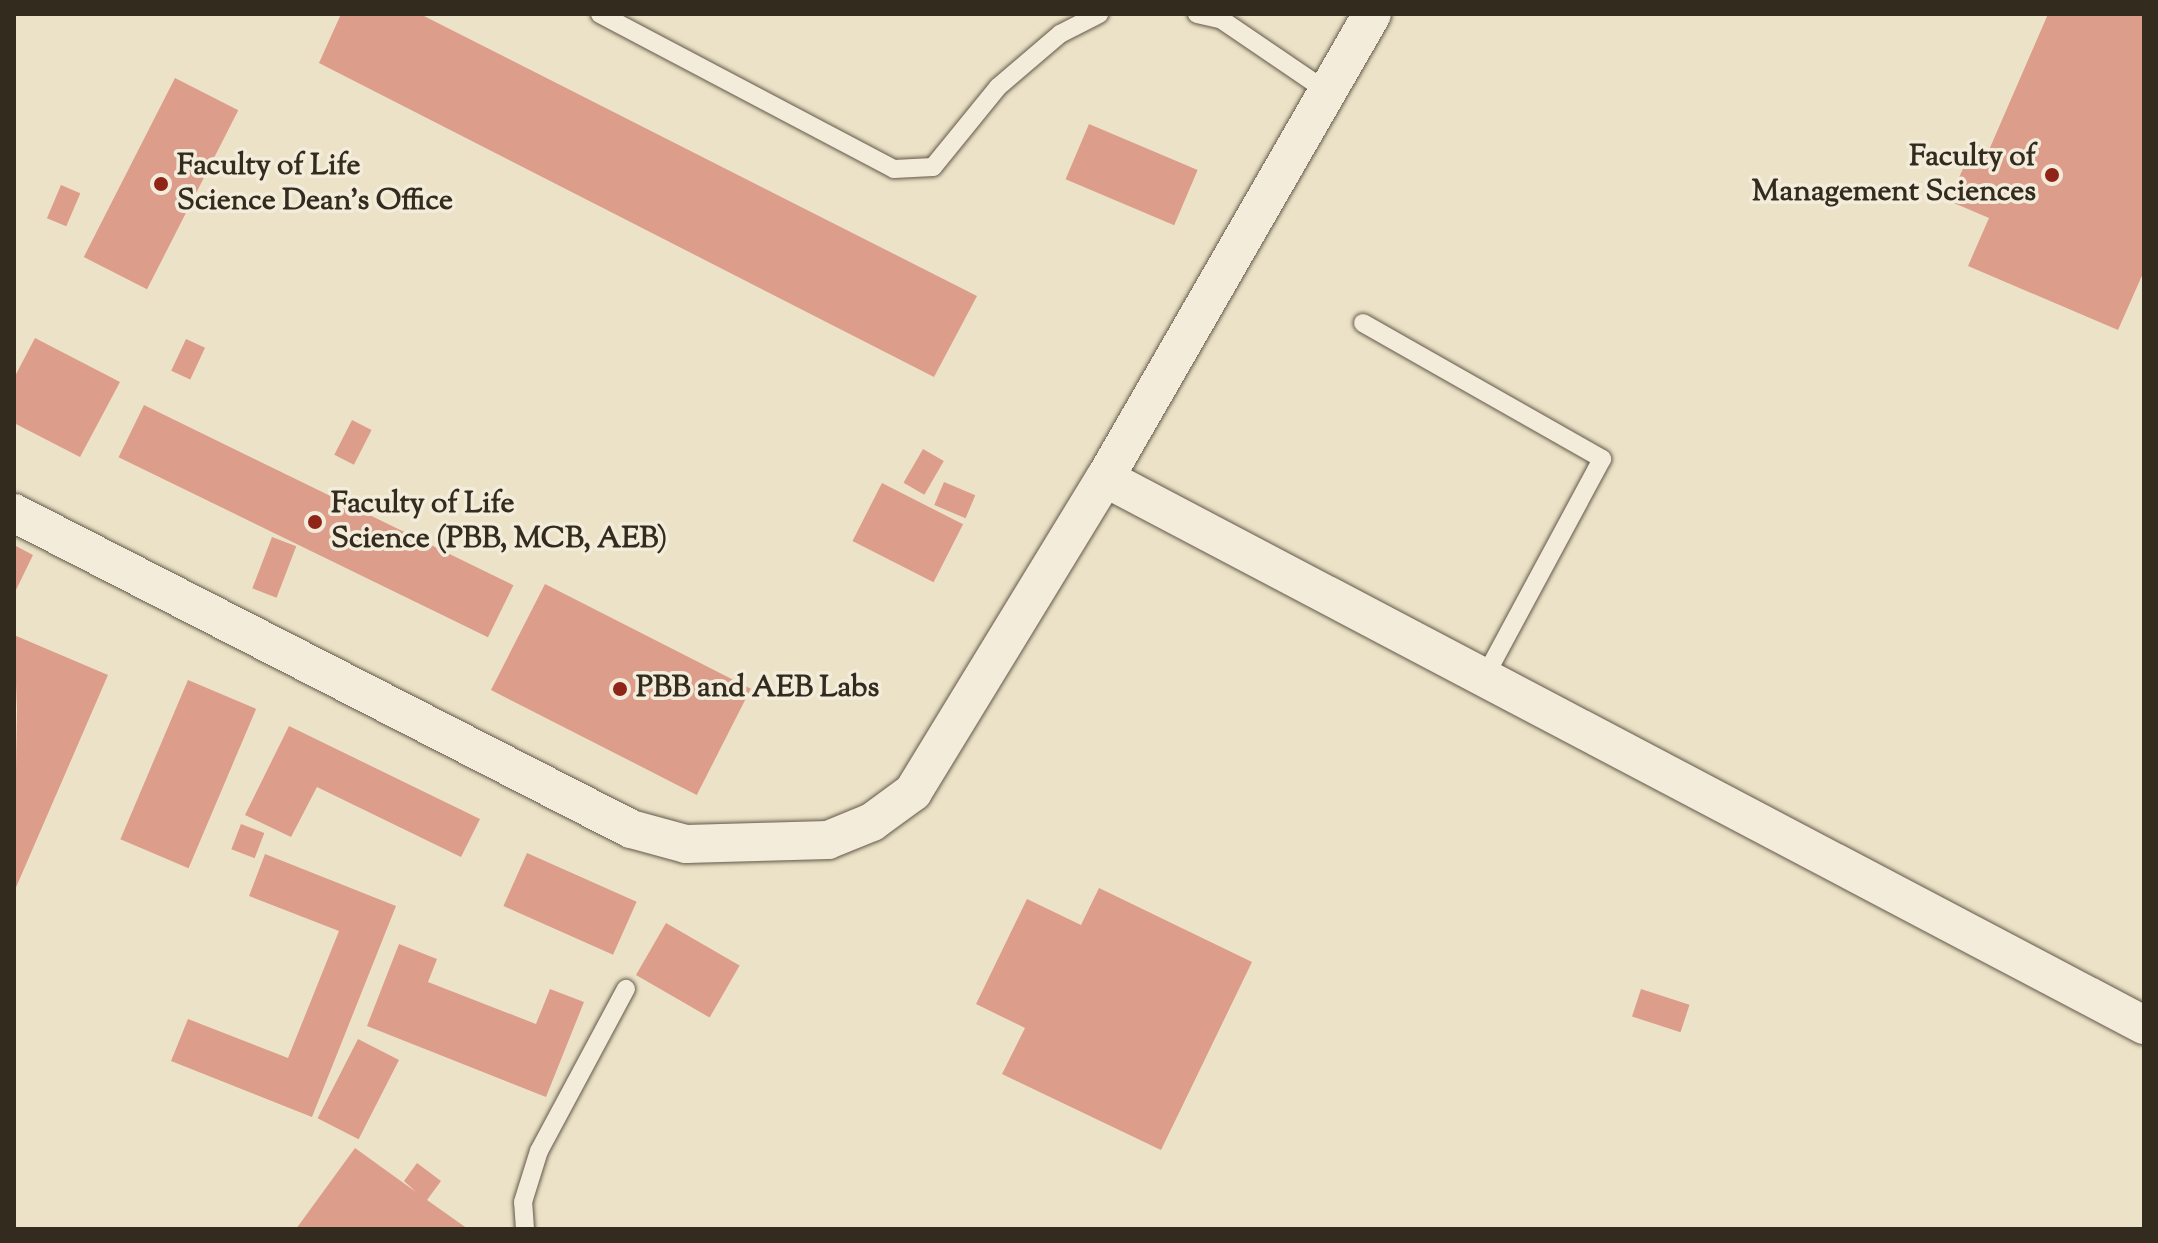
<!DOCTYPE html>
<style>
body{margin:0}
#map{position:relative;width:2158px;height:1243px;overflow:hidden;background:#ece2c7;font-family:"Sorts Mill Goudy",serif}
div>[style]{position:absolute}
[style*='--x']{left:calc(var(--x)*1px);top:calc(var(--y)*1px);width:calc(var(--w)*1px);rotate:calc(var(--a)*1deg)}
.building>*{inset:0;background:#dd9d8b;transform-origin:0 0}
.roads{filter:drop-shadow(0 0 2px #625949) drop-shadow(0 0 2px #625949)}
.lane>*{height:18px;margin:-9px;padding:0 9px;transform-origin:9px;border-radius:9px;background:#f3ecdb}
.street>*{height:38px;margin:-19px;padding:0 19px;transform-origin:19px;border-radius:19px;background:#f3ecdb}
.dots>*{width:22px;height:22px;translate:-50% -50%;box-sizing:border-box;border:4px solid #f3ecdb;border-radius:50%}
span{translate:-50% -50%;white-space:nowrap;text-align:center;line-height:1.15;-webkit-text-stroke:7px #f3ecdb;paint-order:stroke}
.poi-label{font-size:30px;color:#342b1f;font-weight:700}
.right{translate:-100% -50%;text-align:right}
.left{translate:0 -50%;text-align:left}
.frame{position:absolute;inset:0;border:16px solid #342b1f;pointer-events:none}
</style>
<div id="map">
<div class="building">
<i style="clip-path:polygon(341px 14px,420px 14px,977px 296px,934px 377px,319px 63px)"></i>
<i style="clip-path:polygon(2048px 14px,2144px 14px,2144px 271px,2118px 330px,1968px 266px,1989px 218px,1949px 201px,1974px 143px,1989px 150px)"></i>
<i style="left:175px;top:78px;width:71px;height:201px;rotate:27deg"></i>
<i style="left:1089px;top:124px;width:118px;height:60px;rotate:23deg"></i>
<i style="left:61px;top:185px;width:21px;height:36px;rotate:23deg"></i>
<i style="clip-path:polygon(35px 338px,120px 382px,80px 457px,14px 423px,14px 378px)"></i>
<i style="left:186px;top:339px;width:21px;height:35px;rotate:25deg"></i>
<i style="left:144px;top:405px;width:411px;height:58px;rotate:26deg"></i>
<i style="left:352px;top:420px;width:22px;height:39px;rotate:27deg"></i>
<i style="left:923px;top:449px;width:24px;height:39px;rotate:30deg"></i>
<i style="left:944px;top:482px;width:34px;height:25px;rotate:23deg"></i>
<i style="left:882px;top:483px;width:91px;height:65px;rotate:27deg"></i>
<i style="left:272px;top:537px;width:26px;height:55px;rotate:21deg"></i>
<i style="clip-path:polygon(14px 545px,33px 555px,14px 594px)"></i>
<i style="left:545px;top:584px;width:231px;height:119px;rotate:27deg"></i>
<i style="clip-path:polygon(14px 635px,108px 675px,14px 892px,17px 709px)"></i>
<i style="left:188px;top:680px;width:74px;height:173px;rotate:23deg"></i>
<i style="clip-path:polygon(289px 726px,480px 819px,461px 857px,317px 787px,291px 837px,245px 815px)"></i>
<i style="left:241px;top:824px;width:25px;height:27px;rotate:21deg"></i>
<i style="left:527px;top:853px;width:120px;height:58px;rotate:24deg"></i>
<i style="clip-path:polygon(265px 854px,396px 906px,312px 1117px,171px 1061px,188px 1019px,288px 1058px,339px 931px,249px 896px)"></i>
<i style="clip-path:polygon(1099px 888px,1252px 962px,1161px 1150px,1002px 1074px,1025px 1028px,976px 1004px,1027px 899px,1081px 925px)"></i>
<i style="left:666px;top:923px;width:85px;height:60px;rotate:30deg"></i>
<i style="clip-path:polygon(399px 944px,437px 959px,428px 982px,536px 1024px,550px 989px,584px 1002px,546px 1097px,367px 1026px)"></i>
<i style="left:1641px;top:989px;width:51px;height:29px;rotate:18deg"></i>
<i style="left:358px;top:1039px;width:46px;height:89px;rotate:27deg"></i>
<i style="clip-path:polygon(355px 1148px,416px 1192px,404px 1181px,417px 1163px,441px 1181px,427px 1200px,468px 1229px,296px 1229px)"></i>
</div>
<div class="roads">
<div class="lane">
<i style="--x:600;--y:14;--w:332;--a:27.8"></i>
<i style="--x:894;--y:169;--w:39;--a:-3"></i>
<i style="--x:933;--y:167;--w:103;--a:-50.9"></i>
<i style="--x:998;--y:87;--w:82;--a:-40.5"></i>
<i style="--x:1060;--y:34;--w:44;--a:-27.1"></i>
<i style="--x:1197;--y:14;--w:26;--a:13"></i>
<i style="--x:1222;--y:20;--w:128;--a:34.2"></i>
<i style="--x:1363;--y:323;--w:275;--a:29.6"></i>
<i style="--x:1602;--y:459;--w:249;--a:118.3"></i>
<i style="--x:525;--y:1229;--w:27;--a:-94"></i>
<i style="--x:523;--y:1202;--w:53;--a:-72.6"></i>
<i style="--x:539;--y:1151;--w:184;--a:-61.8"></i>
</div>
<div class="street">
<i style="--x:1105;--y:478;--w:1174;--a:27.77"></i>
<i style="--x:14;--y:513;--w:693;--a:27.12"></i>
<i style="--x:631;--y:829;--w:57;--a:15.3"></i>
<i style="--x:686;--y:844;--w:142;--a:-1.6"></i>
<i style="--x:828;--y:840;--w:48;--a:-22.2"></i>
<i style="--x:872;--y:822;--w:51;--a:-36.2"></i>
<i style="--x:913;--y:792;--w:368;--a:-58.6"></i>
<i style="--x:1105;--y:478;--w:535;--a:-60.08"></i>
</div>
</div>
<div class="dots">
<i style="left:2052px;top:175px;background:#8f2418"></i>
<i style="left:161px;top:184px;background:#8f2418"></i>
<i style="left:315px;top:522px;background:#8f2418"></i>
<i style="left:620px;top:689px;background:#8f2418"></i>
</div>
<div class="poi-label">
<span class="right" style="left:2036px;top:175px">Faculty of<br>Management Sciences</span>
<span class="left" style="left:177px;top:184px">Faculty of Life<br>Science Dean's Office</span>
<span class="left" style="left:331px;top:522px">Faculty of Life<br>Science (PBB, MCB, AEB)</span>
<span class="left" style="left:636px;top:689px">PBB and AEB Labs</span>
</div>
<div class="frame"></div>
</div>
